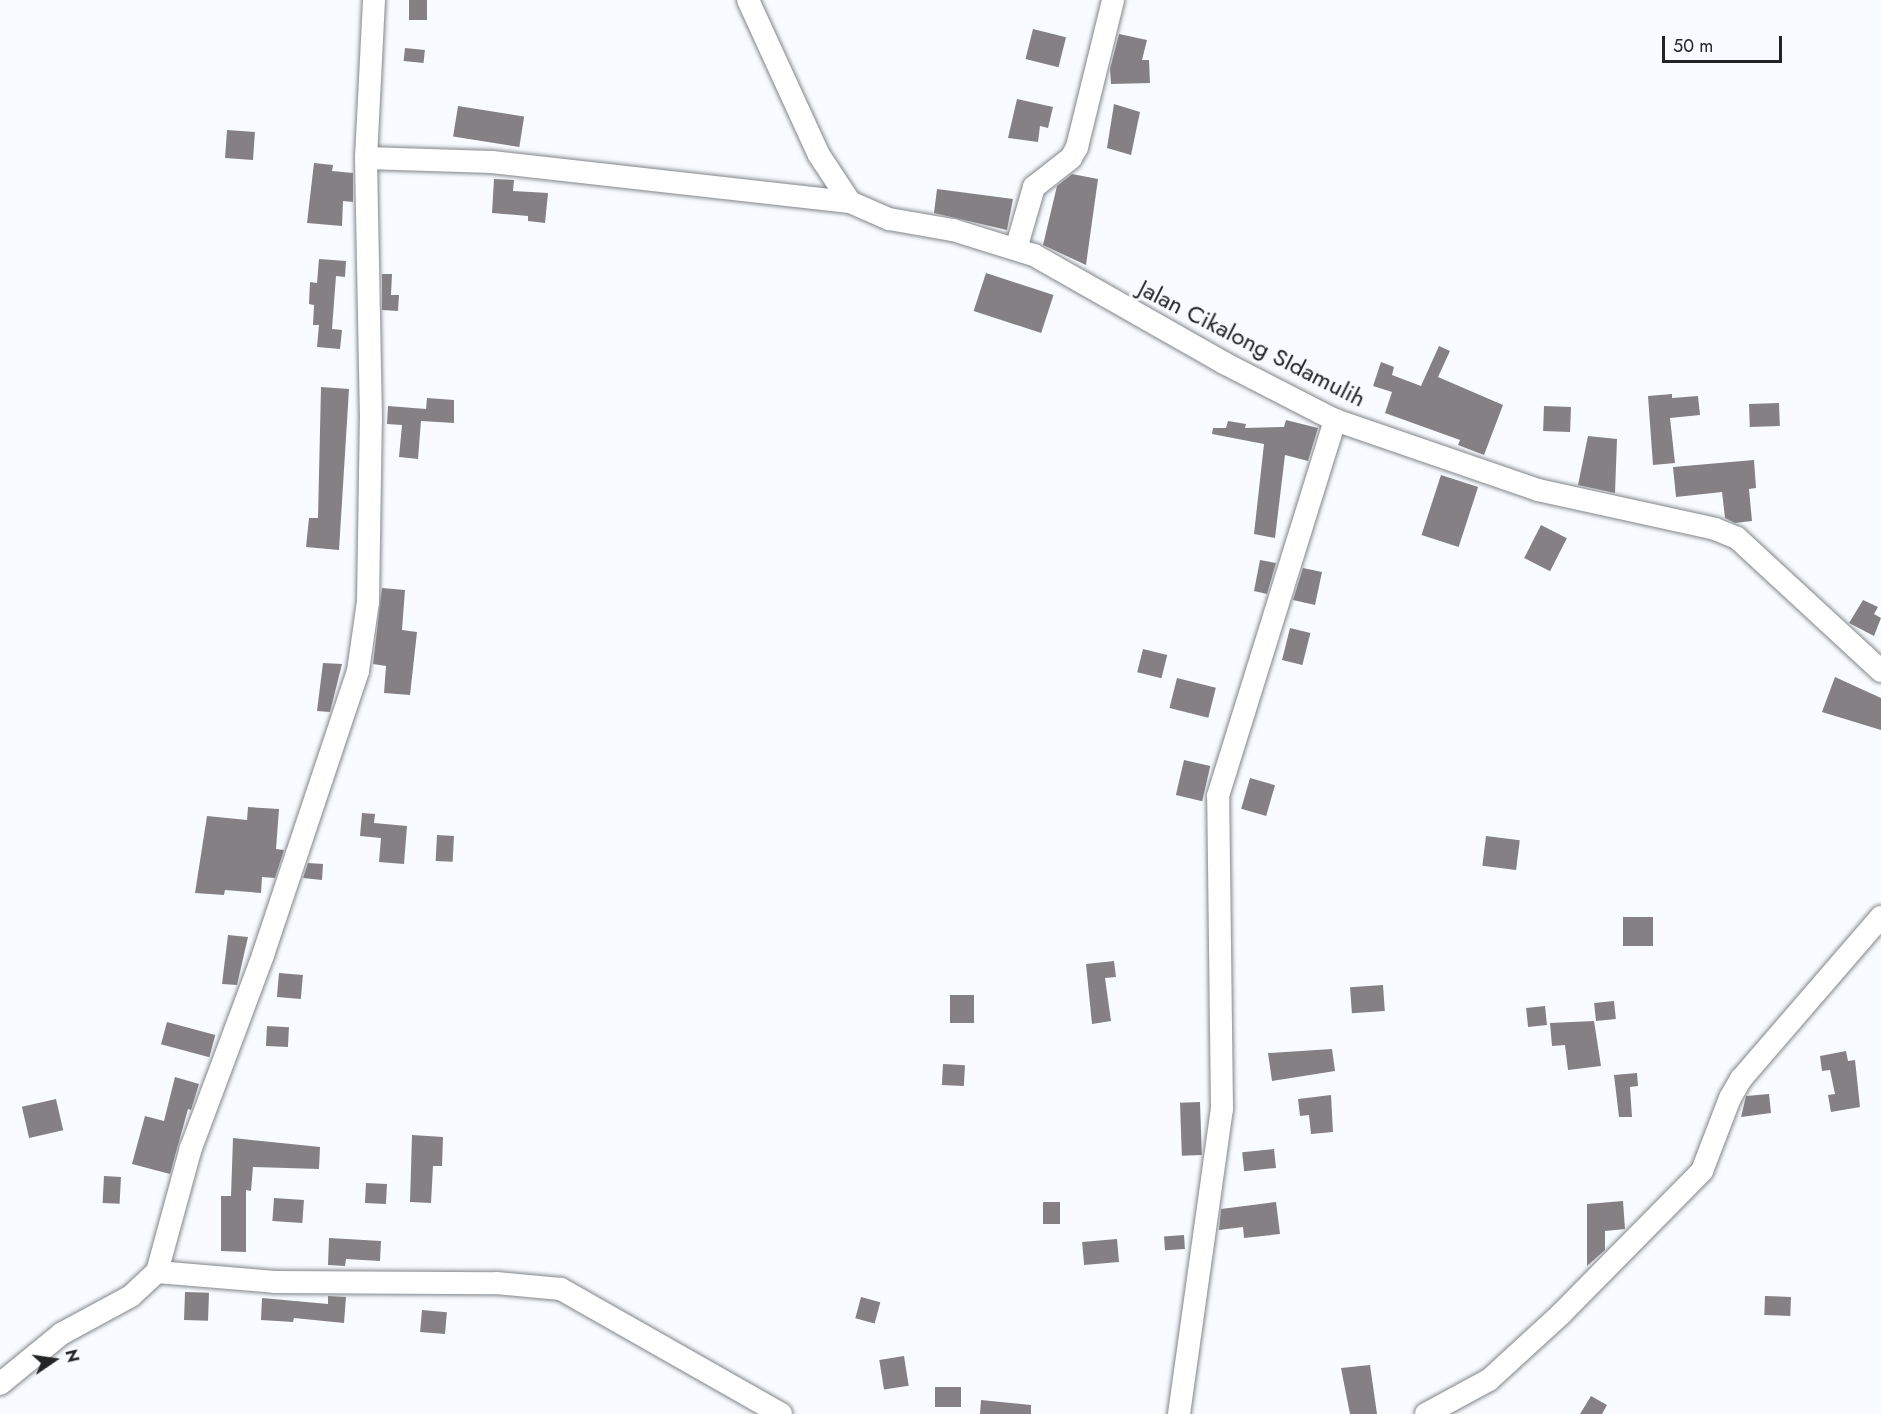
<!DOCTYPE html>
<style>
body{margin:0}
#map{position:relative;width:1881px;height:1414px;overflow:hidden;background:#f8fbff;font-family:Jost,sans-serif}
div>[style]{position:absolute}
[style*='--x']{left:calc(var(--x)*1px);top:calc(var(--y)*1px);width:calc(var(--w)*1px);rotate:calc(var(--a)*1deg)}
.building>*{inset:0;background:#848084;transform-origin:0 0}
.roads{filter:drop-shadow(0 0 2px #828589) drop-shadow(0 0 2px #828589)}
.minor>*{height:22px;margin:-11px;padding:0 11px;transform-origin:11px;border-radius:11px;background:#fff}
span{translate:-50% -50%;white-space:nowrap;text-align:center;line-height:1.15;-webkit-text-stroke:6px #f8fbff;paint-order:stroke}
.street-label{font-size:24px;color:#222425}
.north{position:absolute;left:24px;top:1330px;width:60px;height:60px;-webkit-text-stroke:4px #f8fbff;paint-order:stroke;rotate:77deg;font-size:16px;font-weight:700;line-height:24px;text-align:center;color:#222425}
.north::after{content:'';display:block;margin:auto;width:21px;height:27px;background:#222425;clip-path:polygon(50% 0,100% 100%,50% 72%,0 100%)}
.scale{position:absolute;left:1662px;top:36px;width:120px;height:27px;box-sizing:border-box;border:3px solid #222425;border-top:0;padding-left:8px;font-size:18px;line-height:21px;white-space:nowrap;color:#222425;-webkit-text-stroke:4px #f8fbff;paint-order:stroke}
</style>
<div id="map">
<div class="building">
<i style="left:409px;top:0;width:18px;height:20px"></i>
<i style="left:1033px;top:29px;width:34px;height:31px;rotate:14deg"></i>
<i style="clip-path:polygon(1119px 34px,1147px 40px,1142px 60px,1149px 60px,1150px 83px,1111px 84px,1110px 69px)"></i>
<i style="left:405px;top:48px;width:20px;height:13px;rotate:6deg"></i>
<i style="clip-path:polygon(1017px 99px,1053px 107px,1048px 128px,1040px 126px,1038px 142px,1008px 138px)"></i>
<i style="clip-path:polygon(1114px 104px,1140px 112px,1131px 155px,1107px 148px)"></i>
<i style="left:458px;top:106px;width:67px;height:31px;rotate:9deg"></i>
<i style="left:227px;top:130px;width:28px;height:28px;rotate:4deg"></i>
<i style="clip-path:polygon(314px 163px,333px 165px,332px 171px,353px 173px,353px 202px,343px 201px,342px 226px,307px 223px)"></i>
<i style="clip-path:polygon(1072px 174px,1098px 179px,1086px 265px,1043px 245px,1057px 186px)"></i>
<i style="clip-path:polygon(494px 179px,514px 180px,513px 191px,548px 193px,545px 223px,528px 221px,528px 216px,492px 213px)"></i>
<i style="clip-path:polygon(937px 189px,1013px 199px,1007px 230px,934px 213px)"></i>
<i style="clip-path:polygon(319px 259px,346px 261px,345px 277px,336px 276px,332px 329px,342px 330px,340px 349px,317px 347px,319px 325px,313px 325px,314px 305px,309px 304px,310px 282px,317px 283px)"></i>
<i style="left:986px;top:273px;width:71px;height:40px;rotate:18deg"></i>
<i style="clip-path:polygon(382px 274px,392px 274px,391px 295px,399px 295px,398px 311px,382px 310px)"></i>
<i style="clip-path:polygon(1439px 346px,1450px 351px,1438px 377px,1503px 405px,1484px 455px,1458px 445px,1460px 440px,1385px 413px,1392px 392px,1373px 386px,1381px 362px,1394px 367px,1392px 375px,1421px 386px)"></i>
<i style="clip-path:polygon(321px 387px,349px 389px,339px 550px,306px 547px,309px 518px,318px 518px)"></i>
<i style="clip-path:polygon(1672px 394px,1672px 398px,1698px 396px,1700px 415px,1670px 418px,1675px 463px,1653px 465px,1648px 396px)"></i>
<i style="clip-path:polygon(427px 398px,454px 400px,454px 423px,421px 421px,418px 459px,399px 457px,402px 425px,387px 424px,388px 406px,426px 409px)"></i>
<i style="left:1779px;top:403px;width:23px;height:30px;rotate:88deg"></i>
<i style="left:1544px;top:406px;width:27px;height:25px;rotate:2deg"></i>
<i style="clip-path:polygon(1286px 420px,1318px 428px,1308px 461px,1285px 455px,1275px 538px,1254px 534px,1264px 444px,1212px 434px,1213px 428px,1226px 428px,1228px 421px,1246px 424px,1245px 428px,1284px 427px)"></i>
<i style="clip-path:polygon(1588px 436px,1617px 439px,1615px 493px,1578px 485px)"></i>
<i style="clip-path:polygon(1754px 460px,1756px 488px,1749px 489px,1752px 521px,1735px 523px,1725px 518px,1722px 492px,1676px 497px,1673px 467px)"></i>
<i style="left:1441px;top:475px;width:39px;height:63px;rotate:18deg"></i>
<i style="left:1541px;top:525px;width:29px;height:37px;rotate:27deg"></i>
<i style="clip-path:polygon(1260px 560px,1276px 563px,1267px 594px,1254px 591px)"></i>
<i style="clip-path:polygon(1303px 568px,1322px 572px,1315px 605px,1293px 600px)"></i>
<i style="clip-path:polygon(382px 588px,405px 590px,402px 630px,417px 632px,410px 695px,384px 693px,386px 666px,373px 664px)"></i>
<i style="clip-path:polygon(1863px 600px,1878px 607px,1874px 614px,1881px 618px,1874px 636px,1849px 623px)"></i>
<i style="left:1290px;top:628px;width:21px;height:33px;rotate:14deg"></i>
<i style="left:1143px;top:649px;width:25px;height:24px;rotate:14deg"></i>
<i style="clip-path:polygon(323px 663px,342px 664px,330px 712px,317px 711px)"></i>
<i style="clip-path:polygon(1835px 677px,1881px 698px,1881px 730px,1822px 712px)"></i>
<i style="left:1177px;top:678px;width:40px;height:31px;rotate:14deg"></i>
<i style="left:1184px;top:760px;width:27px;height:36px;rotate:13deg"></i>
<i style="left:1250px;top:778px;width:26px;height:32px;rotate:16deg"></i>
<i style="clip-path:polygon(248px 807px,279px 809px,276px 849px,284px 850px,275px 878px,262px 877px,261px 893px,225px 890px,224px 895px,195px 893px,207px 816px,247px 820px)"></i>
<i style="clip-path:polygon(362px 813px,375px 814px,374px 823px,407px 826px,404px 864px,379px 862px,381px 838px,360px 836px)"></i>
<i style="left:437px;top:835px;width:17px;height:26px;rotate:3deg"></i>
<i style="left:1486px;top:836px;width:34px;height:30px;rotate:7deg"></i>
<i style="clip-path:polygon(308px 863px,323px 864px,322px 880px,303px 878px)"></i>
<i style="left:1623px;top:917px;width:30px;height:29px"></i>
<i style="clip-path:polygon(228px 935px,248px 937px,237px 985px,222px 984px)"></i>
<i style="clip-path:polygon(1114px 961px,1116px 977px,1105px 978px,1111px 1021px,1092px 1024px,1086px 964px)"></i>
<i style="left:279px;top:973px;width:24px;height:24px;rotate:5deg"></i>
<i style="left:1383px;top:985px;width:26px;height:33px;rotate:86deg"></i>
<i style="left:974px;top:995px;width:28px;height:24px;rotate:90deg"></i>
<i style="left:1614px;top:1001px;width:18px;height:20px;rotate:84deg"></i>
<i style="left:1545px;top:1006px;width:19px;height:19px;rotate:84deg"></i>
<i style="clip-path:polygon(1594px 1021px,1601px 1066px,1568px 1070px,1565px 1045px,1552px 1046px,1550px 1023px)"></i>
<i style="left:167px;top:1022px;width:50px;height:23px;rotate:15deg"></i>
<i style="left:267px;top:1026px;width:22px;height:20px;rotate:3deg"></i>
<i style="clip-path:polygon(1332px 1049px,1335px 1071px,1272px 1081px,1268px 1053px)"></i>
<i style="clip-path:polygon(1846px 1051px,1848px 1061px,1855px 1060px,1860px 1107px,1831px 1112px,1828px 1095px,1835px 1094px,1830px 1070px,1822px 1071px,1820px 1056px)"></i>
<i style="left:943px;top:1064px;width:22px;height:21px;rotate:3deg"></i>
<i style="clip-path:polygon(1637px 1073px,1638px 1086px,1630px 1087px,1632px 1117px,1619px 1117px,1614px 1075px)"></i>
<i style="clip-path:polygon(175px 1077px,199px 1084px,191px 1110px,188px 1109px,170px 1174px,132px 1164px,145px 1116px,164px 1121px)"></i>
<i style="clip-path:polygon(1769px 1094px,1771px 1113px,1741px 1117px,1746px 1096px)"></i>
<i style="clip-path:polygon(1331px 1095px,1333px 1132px,1311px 1134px,1309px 1115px,1300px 1116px,1298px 1099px)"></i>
<i style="left:56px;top:1099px;width:32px;height:35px;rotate:77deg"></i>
<i style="left:1200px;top:1102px;width:53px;height:20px;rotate:88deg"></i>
<i style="clip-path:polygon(412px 1135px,443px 1137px,442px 1166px,433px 1166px,431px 1203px,410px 1202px)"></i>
<i style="clip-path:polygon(233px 1138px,320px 1147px,319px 1169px,253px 1167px,251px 1191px,246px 1190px,246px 1252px,221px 1251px,221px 1196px,231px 1196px)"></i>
<i style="left:1274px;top:1149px;width:19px;height:32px;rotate:84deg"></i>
<i style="left:104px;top:1176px;width:17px;height:27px;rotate:3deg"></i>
<i style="left:366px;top:1183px;width:21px;height:20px;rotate:3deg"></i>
<i style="left:274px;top:1198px;width:30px;height:23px;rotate:4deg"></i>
<i style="clip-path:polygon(1623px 1201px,1625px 1229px,1605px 1231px,1605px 1250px,1587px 1266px,1587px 1204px)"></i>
<i style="left:1043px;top:1202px;width:17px;height:22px"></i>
<i style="clip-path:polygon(1276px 1202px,1280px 1234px,1244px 1238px,1243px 1227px,1219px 1230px,1221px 1209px)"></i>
<i style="left:1184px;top:1235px;width:14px;height:20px;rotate:86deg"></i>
<i style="clip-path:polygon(329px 1238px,381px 1241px,380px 1261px,346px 1259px,345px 1266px,328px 1265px)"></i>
<i style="left:1117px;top:1239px;width:23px;height:35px;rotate:85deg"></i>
<i style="left:185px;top:1292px;width:24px;height:28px;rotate:2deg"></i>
<i style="clip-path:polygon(328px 1296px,346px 1297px,344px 1323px,294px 1318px,293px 1322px,261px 1320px,262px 1298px,328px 1304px)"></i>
<i style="left:1765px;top:1296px;width:26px;height:19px;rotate:2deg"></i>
<i style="left:861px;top:1297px;width:20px;height:22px;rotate:15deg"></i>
<i style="left:422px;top:1310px;width:25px;height:22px;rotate:5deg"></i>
<i style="left:904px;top:1356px;width:30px;height:25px;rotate:81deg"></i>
<i style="clip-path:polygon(1370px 1365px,1377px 1414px,1350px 1414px,1341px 1368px)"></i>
<i style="left:935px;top:1387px;width:26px;height:20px"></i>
<i style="clip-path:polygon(1591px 1396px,1607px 1405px,1602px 1414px,1580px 1414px)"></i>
<i style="clip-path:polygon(981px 1400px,1031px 1405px,1031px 1414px,980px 1414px)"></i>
</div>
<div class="roads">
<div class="minor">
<i style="--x:748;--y:0;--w:170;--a:65.4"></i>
<i style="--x:819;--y:155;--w:56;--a:56.6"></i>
<i style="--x:850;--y:202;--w:43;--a:23.6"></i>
<i style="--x:889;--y:219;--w:65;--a:9.8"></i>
<i style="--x:953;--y:230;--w:85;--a:17.2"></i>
<i style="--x:1034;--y:255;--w:219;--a:29.6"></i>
<i style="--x:1224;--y:363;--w:125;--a:27.2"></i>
<i style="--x:1335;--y:420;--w:215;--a:19"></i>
<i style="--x:1538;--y:490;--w:181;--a:12.4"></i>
<i style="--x:1715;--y:529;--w:24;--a:22"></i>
<i style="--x:1737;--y:538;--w:196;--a:42.7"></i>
<i style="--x:366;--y:158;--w:126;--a:1.8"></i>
<i style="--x:492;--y:162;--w:360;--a:6.4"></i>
<i style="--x:1016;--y:249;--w:65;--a:-73.8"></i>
<i style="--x:1034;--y:187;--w:47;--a:-38.1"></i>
<i style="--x:1071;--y:158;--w:13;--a:-61"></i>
<i style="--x:1077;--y:147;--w:151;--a:-76.2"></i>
<i style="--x:157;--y:1272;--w:118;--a:4.8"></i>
<i style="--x:275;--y:1282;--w:221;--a:0.3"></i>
<i style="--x:496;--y:1283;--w:65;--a:5.3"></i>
<i style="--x:561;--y:1289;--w:253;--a:29.6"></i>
<i style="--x:0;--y:1384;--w:79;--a:-39.3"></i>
<i style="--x:61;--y:1334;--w:80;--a:-28.5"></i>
<i style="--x:131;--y:1296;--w:35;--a:-43"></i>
<i style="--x:157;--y:1272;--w:129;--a:-74.7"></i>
<i style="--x:191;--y:1148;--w:206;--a:-69.5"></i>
<i style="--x:263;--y:955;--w:299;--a:-71.5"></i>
<i style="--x:358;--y:671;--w:70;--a:-81.8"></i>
<i style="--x:368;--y:602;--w:182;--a:-89.1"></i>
<i style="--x:371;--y:420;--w:262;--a:-91.1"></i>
<i style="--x:366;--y:158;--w:158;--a:-87.1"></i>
<i style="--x:1179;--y:1414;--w:308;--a:-82"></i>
<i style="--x:1222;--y:1109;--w:313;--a:-90.7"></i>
<i style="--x:1218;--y:796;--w:394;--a:-72.7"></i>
<i style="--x:1426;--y:1414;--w:72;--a:-28.4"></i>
<i style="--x:1489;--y:1380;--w:99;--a:-42.5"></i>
<i style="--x:1562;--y:1313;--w:199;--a:-45.4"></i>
<i style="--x:1702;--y:1171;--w:78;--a:-69"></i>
<i style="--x:1730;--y:1098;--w:22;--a:-60"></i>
<i style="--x:1741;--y:1079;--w:214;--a:-49.2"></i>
</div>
</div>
<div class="street-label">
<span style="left:1252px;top:343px;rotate:27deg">Jalan Cikalong SIdamulih</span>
</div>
<div class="north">N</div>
<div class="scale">50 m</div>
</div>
